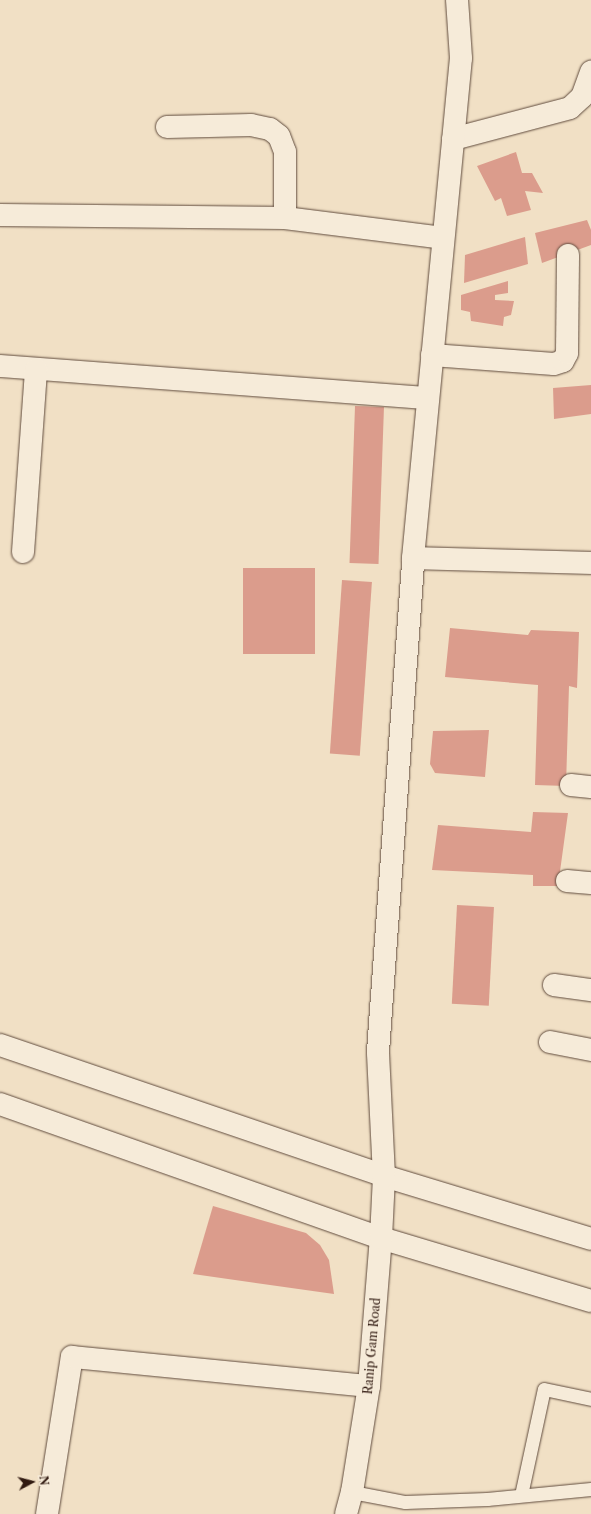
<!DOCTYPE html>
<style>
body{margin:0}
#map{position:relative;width:591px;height:1514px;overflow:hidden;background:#f1e0c5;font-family:"Libre Caslon Text",serif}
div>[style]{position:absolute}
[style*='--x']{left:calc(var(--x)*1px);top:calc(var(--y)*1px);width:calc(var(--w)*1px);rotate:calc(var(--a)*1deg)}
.building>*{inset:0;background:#db9c8c;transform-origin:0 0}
.roads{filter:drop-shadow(0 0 1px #614c3e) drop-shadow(0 0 1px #614c3e)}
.lane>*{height:13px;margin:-6.5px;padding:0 6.5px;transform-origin:6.5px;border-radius:6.5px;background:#f6ebd9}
.street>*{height:22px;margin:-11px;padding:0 11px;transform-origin:11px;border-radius:11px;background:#f6ebd9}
.secondary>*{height:22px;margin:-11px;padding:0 11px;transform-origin:11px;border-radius:11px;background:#f6ebd9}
span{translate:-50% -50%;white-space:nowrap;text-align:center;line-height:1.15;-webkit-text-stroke:3px #f6ebd9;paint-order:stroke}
.street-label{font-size:12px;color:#311a11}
.north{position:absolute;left:12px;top:1462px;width:40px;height:40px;-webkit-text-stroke:3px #f6ebd9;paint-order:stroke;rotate:83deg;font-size:11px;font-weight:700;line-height:16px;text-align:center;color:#311a11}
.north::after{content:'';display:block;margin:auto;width:14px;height:18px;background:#311a11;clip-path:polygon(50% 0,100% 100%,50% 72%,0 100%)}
</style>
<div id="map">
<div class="building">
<i style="clip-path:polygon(516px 152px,522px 173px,532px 173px,543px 193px,525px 191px,531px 210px,507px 216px,501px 198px,495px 201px,477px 166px)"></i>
<i style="clip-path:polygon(587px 220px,591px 230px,591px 245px,542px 263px,535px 233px)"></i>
<i style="clip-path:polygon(525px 237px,528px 264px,464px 283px,465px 255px)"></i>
<i style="clip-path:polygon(508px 281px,508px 293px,495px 295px,495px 300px,514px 301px,511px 315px,504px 317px,503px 326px,471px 321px,470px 312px,461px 310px,461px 295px)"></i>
<i style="clip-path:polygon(591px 385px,591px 414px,554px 419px,553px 388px)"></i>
<i style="left:355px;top:406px;width:29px;height:157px;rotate:2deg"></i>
<i style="left:243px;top:568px;width:72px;height:86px"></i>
<i style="left:342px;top:580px;width:30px;height:174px;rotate:4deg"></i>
<i style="clip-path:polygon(450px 628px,528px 635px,531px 630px,579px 632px,577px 688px,569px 686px,566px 786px,535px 785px,538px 685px,445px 677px)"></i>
<i style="clip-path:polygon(489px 730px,485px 777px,435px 773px,430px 764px,433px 731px)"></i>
<i style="clip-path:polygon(533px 812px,568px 813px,558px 886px,533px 886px,533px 875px,432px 870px,438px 825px,531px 832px)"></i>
<i style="left:457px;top:905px;width:37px;height:99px;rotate:3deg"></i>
<i style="clip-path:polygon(213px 1206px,306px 1233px,320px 1245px,329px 1260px,334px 1294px,193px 1274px)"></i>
</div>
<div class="roads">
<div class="lane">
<i style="--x:352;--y:1492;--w:54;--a:10.7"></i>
<i style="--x:405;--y:1502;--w:82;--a:-2.1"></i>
<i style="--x:487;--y:1499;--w:104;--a:-5.5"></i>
<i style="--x:521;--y:1495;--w:108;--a:-77.8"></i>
<i style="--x:544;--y:1389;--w:48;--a:12"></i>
</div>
<div class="street">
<i style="--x:167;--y:127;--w:84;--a:-1.4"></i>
<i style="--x:251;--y:125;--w:19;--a:12"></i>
<i style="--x:270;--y:129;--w:11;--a:38"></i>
<i style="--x:279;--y:136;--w:17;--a:69"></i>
<i style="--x:285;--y:152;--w:66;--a:90"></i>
<i style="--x:453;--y:139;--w:121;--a:-14.8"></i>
<i style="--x:570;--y:108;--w:16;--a:-43"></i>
<i style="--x:582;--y:97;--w:27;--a:-70"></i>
<i style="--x:0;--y:215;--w:285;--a:0.6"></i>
<i style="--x:285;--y:218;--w:159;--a:7.2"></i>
<i style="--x:432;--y:355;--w:122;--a:4.2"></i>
<i style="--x:554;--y:364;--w:9;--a:-18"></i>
<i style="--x:563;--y:361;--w:9;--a:-63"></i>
<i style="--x:567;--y:353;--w:98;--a:-89.4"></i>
<i style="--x:0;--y:366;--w:429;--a:4.3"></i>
<i style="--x:23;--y:552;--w:183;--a:-85.9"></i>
<i style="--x:571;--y:785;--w:20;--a:6"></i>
<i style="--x:567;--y:881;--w:24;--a:5"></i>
<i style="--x:554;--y:985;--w:37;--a:8"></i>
<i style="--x:550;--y:1042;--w:42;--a:11"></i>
<i style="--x:47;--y:1514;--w:159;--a:-81"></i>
<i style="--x:72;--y:1357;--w:298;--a:5.6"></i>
</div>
<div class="secondary">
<i style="--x:413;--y:558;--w:178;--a:1.6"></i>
<i style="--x:0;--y:1045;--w:406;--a:18.8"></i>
<i style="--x:384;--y:1176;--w:216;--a:16.9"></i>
<i style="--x:0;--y:1104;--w:404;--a:19.4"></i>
<i style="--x:381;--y:1238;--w:219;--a:16.7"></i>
<i style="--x:346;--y:1514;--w:23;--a:-75"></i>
<i style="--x:352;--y:1492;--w:107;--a:-80.9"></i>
<i style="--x:369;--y:1386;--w:148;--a:-85.4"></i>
<i style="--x:381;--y:1238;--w:62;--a:-87.2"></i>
<i style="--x:384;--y:1176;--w:124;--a:-92.8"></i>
<i style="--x:378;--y:1052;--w:495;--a:-85.9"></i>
<i style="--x:413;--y:558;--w:502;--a:-84.52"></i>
<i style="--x:461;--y:58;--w:58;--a:-93.9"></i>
</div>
</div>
<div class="street-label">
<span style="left:372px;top:1346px;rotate:-85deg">Ranip Gam Road</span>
</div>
<div class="north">N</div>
</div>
